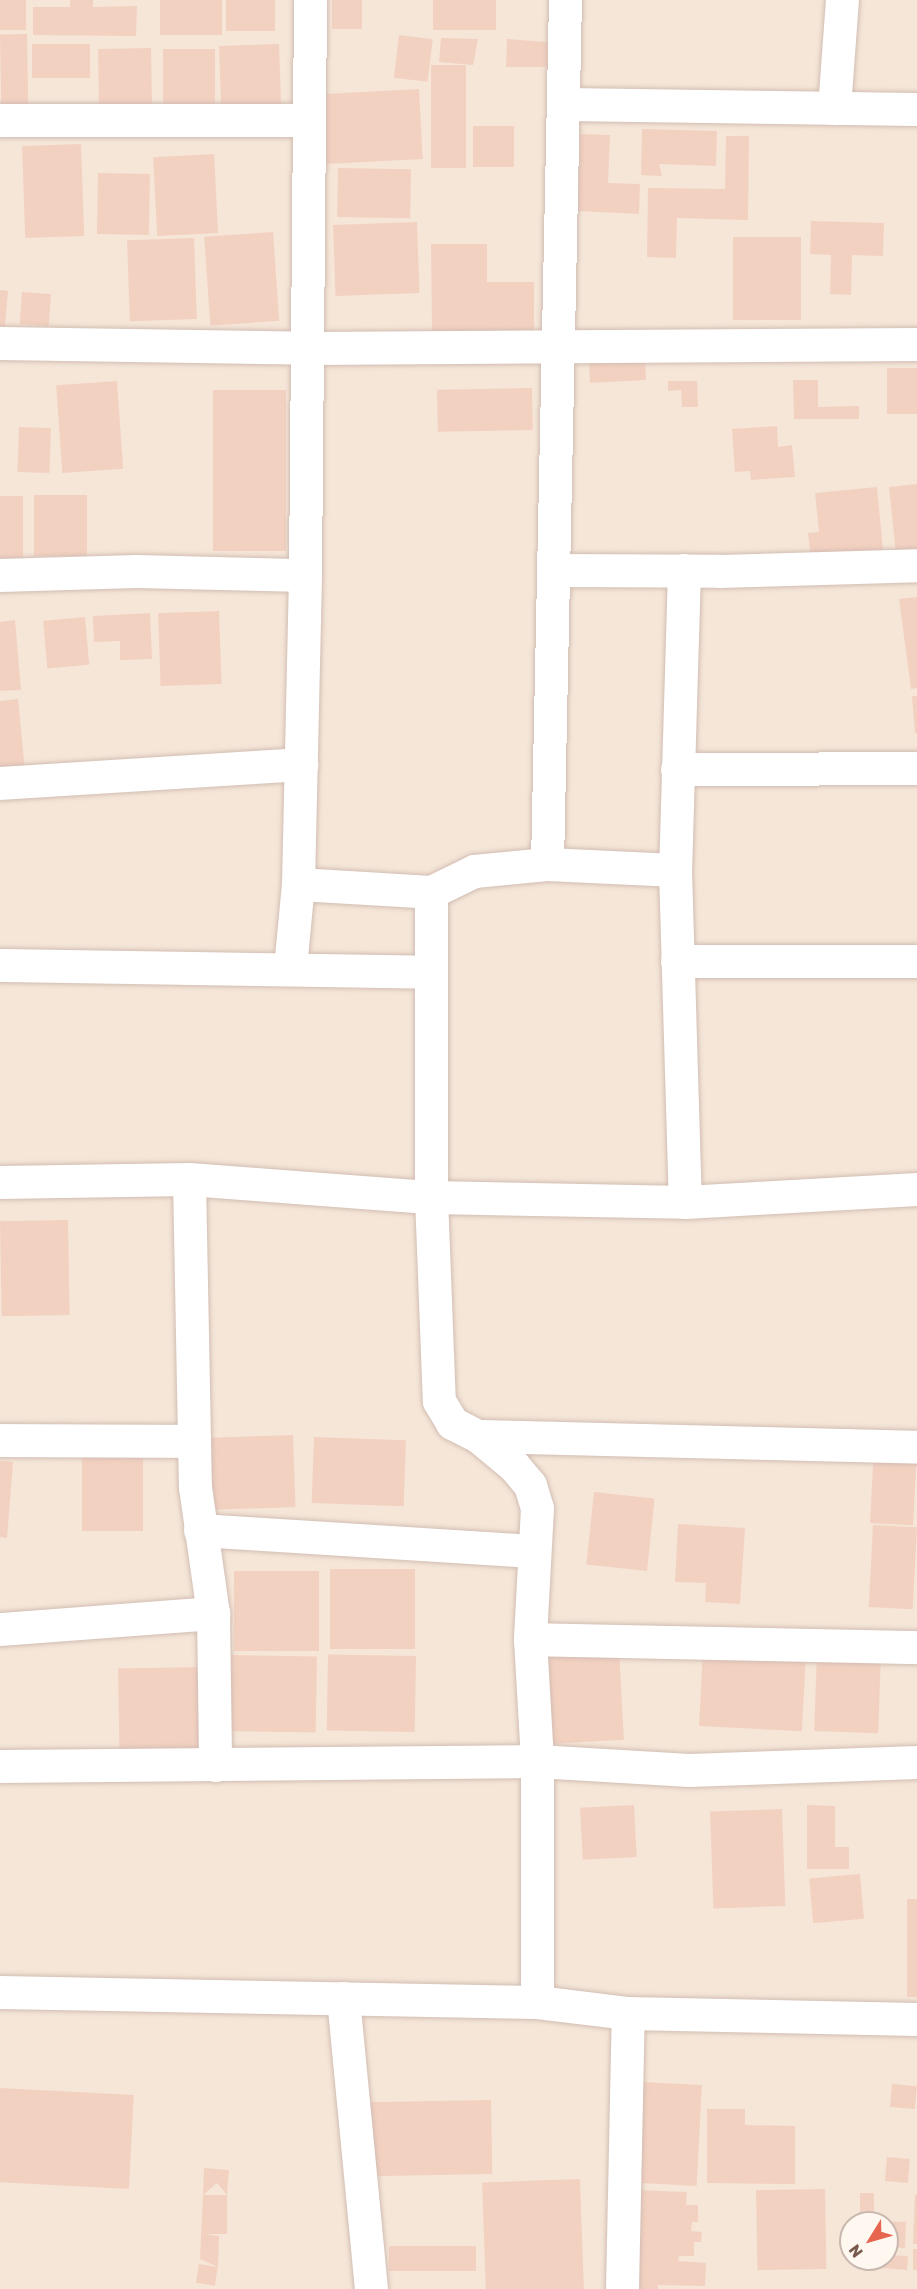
<!DOCTYPE html>
<style>
body{margin:0}
#map{position:relative;width:917px;height:2289px;overflow:hidden;background:#fdf4ea;font-family:Rubik,sans-serif}
div>[style]{position:absolute}
[style*='--x']{left:calc(var(--x)*1px);top:calc(var(--y)*1px);width:calc(var(--w)*1px);rotate:calc(var(--a)*1deg)}
.residential>*{inset:0;background:#f5e6d8}
.building>*{inset:0;background:#f3d1c1;transform-origin:0 0}
.roads{filter:drop-shadow(0 0 2px #d2bdb2) drop-shadow(0 0 2px #d2bdb2)}
.minor>*{height:33px;margin:-16.5px;padding:0 16.5px;transform-origin:16.5px;border-radius:16.5px;background:#fff}
span{translate:-50% -50%;white-space:nowrap;text-align:center;line-height:1.15;-webkit-text-stroke:5px #fff8f1;paint-order:stroke}
.north{position:absolute;left:839px;top:2211px;width:60px;height:60px;box-sizing:border-box;background:#fff8f1;border:2px solid #c9b8af;border-radius:50%;rotate:233deg;font-size:16px;font-weight:700;line-height:24px;text-align:center;color:#79594c}
.north::after{content:'';display:block;margin:auto;width:21px;height:27px;background:#e66650;clip-path:polygon(50% 0,100% 100%,50% 72%,0 100%)}
</style>
<div id="map">
<div class="residential">
<i style="clip-path:polygon(evenodd,0 0,917px 0,917px 2289px,0 2289px,0 0,851px 2223px,887px 2223px,887px 2259px,851px 2259px,851px 2223px)"></i>
</div>
<div class="building">
<i style="left:0;top:0;width:26px;height:30px"></i>
<i style="clip-path:polygon(70px 0,93px 0,93px 7px,137px 6px,136px 36px,33px 35px,33px 7px,70px 7px)"></i>
<i style="left:160px;top:0;width:62px;height:35px"></i>
<i style="left:226px;top:0;width:49px;height:31px"></i>
<i style="left:332px;top:0;width:30px;height:29px"></i>
<i style="left:433px;top:0;width:63px;height:30px"></i>
<i style="left:27px;top:34px;width:81px;height:27px;rotate:89deg"></i>
<i style="left:399px;top:35px;width:34px;height:43px;rotate:7deg"></i>
<i style="clip-path:polygon(441px 38px,478px 39px,473px 65px,439px 62px)"></i>
<i style="clip-path:polygon(507px 39px,558px 43px,557px 67px,506px 67px)"></i>
<i style="left:90px;top:44px;width:34px;height:58px;rotate:90deg"></i>
<i style="left:279px;top:44px;width:64px;height:60px;rotate:88deg"></i>
<i style="left:151px;top:48px;width:61px;height:53px;rotate:89deg"></i>
<i style="left:163px;top:49px;width:52px;height:61px"></i>
<i style="left:431px;top:65px;width:35px;height:103px"></i>
<i style="left:419px;top:89px;width:70px;height:103px;rotate:87deg"></i>
<i style="left:473px;top:126px;width:41px;height:41px"></i>
<i style="clip-path:polygon(642px 129px,717px 131px,716px 166px,659px 164px,662px 176px,641px 175px)"></i>
<i style="clip-path:polygon(580px 134px,610px 135px,608px 183px,640px 184px,639px 214px,578px 211px)"></i>
<i style="clip-path:polygon(726px 136px,749px 136px,748px 220px,677px 218px,676px 258px,647px 257px,648px 188px,725px 189px)"></i>
<i style="left:81px;top:144px;width:92px;height:59px;rotate:88deg"></i>
<i style="left:214px;top:154px;width:79px;height:61px;rotate:87deg"></i>
<i style="left:338px;top:168px;width:73px;height:49px;rotate:1deg"></i>
<i style="left:98px;top:173px;width:52px;height:61px;rotate:1deg"></i>
<i style="clip-path:polygon(811px 221px,884px 223px,883px 256px,852px 255px,851px 295px,830px 294px,831px 255px,810px 254px)"></i>
<i style="left:417px;top:222px;width:71px;height:84px;rotate:88deg"></i>
<i style="left:273px;top:232px;width:89px;height:69px;rotate:86deg"></i>
<i style="left:733px;top:237px;width:68px;height:83px"></i>
<i style="left:194px;top:238px;width:81px;height:67px;rotate:88deg"></i>
<i style="clip-path:polygon(431px 244px,487px 244px,487px 282px,534px 282px,534px 331px,432px 331px)"></i>
<i style="clip-path:polygon(0 290px,8px 291px,5px 326px,0 326px)"></i>
<i style="left:22px;top:292px;width:29px;height:32px;rotate:4deg"></i>
<i style="left:645px;top:360px;width:20px;height:56px;rotate:87deg"></i>
<i style="left:917px;top:368px;width:46px;height:30px;rotate:90deg"></i>
<i style="clip-path:polygon(793px 380px,818px 380px,818px 407px,859px 406px,859px 419px,794px 419px)"></i>
<i style="left:117px;top:381px;width:88px;height:61px;rotate:86deg"></i>
<i style="clip-path:polygon(668px 381px,697px 381px,698px 407px,682px 407px,681px 390px,668px 391px)"></i>
<i style="left:532px;top:388px;width:42px;height:95px;rotate:89deg"></i>
<i style="left:213px;top:390px;width:73px;height:161px"></i>
<i style="clip-path:polygon(777px 426px,778px 447px,792px 445px,795px 477px,751px 480px,750px 471px,735px 472px,732px 429px)"></i>
<i style="left:19px;top:427px;width:32px;height:45px;rotate:2deg"></i>
<i style="clip-path:polygon(917px 484px,917px 552px,896px 554px,889px 487px)"></i>
<i style="clip-path:polygon(877px 487px,883px 550px,811px 560px,808px 533px,819px 532px,815px 493px)"></i>
<i style="left:87px;top:495px;width:61px;height:53px;rotate:90deg"></i>
<i style="left:0;top:496px;width:23px;height:62px"></i>
<i style="clip-path:polygon(917px 597px,917px 688px,911px 689px,899px 599px)"></i>
<i style="left:219px;top:611px;width:73px;height:61px;rotate:88deg"></i>
<i style="clip-path:polygon(150px 613px,152px 659px,120px 660px,120px 641px,94px 642px,93px 616px)"></i>
<i style="left:85px;top:617px;width:48px;height:42px;rotate:85deg"></i>
<i style="clip-path:polygon(15px 620px,21px 690px,0 691px,0 622px)"></i>
<i style="clip-path:polygon(912px 696px,917px 696px,917px 733px,915px 733px)"></i>
<i style="clip-path:polygon(18px 699px,25px 771px,0 773px,0 701px)"></i>
<i style="left:68px;top:1220px;width:95px;height:68px;rotate:89deg"></i>
<i style="left:293px;top:1435px;width:72px;height:89px;rotate:88deg"></i>
<i style="left:314px;top:1437px;width:92px;height:66px;rotate:2deg"></i>
<i style="left:874px;top:1447px;width:43px;height:76px;rotate:3deg"></i>
<i style="left:82px;top:1450px;width:61px;height:81px"></i>
<i style="clip-path:polygon(0 1461px,13px 1462px,7px 1538px,0 1537px)"></i>
<i style="left:594px;top:1492px;width:61px;height:73px;rotate:6deg"></i>
<i style="clip-path:polygon(678px 1524px,745px 1528px,740px 1604px,705px 1602px,706px 1583px,675px 1582px)"></i>
<i style="left:873px;top:1525px;width:44px;height:82px;rotate:3deg"></i>
<i style="left:330px;top:1569px;width:85px;height:80px"></i>
<i style="left:234px;top:1571px;width:85px;height:80px"></i>
<i style="left:619px;top:1648px;width:92px;height:72px;rotate:87deg"></i>
<i style="left:703px;top:1650px;width:103px;height:76px;rotate:3deg"></i>
<i style="left:817px;top:1651px;width:64px;height:80px;rotate:2deg"></i>
<i style="left:231px;top:1655px;width:86px;height:76px;rotate:1deg"></i>
<i style="left:416px;top:1656px;width:76px;height:88px;rotate:91deg"></i>
<i style="left:204px;top:1667px;width:93px;height:86px;rotate:89deg"></i>
<i style="left:634px;top:1805px;width:52px;height:54px;rotate:87deg"></i>
<i style="clip-path:polygon(807px 1805px,835px 1806px,835px 1847px,849px 1847px,849px 1869px,807px 1869px)"></i>
<i style="left:782px;top:1809px;width:97px;height:72px;rotate:88deg"></i>
<i style="left:860px;top:1874px;width:45px;height:51px;rotate:85deg"></i>
<i style="left:907px;top:1899px;width:10px;height:98px"></i>
<i style="left:643px;top:2082px;width:59px;height:101px;rotate:3deg"></i>
<i style="left:892px;top:2084px;width:25px;height:23px;rotate:5deg"></i>
<i style="left:0;top:2088px;width:134px;height:94px;rotate:3deg"></i>
<i style="left:491px;top:2100px;width:74px;height:124px;rotate:89deg"></i>
<i style="clip-path:polygon(707px 2109px,745px 2109px,745px 2125px,795px 2126px,795px 2184px,707px 2183px)"></i>
<i style="left:887px;top:2157px;width:23px;height:24px;rotate:5deg"></i>
<i style="clip-path:polygon(204px 2168px,229px 2170px,227px 2195px,217px 2183px,203px 2195px)"></i>
<i style="left:580px;top:2179px;width:110px;height:98px;rotate:88deg"></i>
<i style="left:825px;top:2189px;width:80px;height:69px;rotate:89deg"></i>
<i style="clip-path:polygon(634px 2190px,687px 2192px,686px 2205px,698px 2205px,698px 2222px,692px 2222px,691px 2231px,702px 2232px,701px 2242px,694px 2242px,694px 2256px,679px 2256px,678px 2261px,706px 2263px,705px 2286px,658px 2285px,658px 2289px,631px 2289px)"></i>
<i style="left:860px;top:2193px;width:14px;height:19px"></i>
<i style="clip-path:polygon(203px 2195px,227px 2195px,227px 2234px,205px 2234px,219px 2236px,218px 2267px,200px 2259px)"></i>
<i style="clip-path:polygon(915px 2195px,917px 2195px,917px 2244px,913px 2244px)"></i>
<i style="clip-path:polygon(878px 2221px,906px 2222px,905px 2248px,887px 2247px,887px 2223px)"></i>
<i style="left:389px;top:2246px;width:87px;height:25px"></i>
<i style="left:913px;top:2249px;width:4px;height:21px"></i>
<i style="clip-path:polygon(887px 2255px,908px 2256px,907px 2270px,882px 2268px)"></i>
<i style="left:199px;top:2264px;width:19px;height:19px;rotate:9deg"></i>
</div>
<div class="roads">
<div class="minor">
<i style="--x:564;--y:104;--w:353;--a:0.8"></i>
<i style="--x:834;--y:108;--w:108;--a:-85.8"></i>
<i style="--x:0;--y:120;--w:308;--a:0"></i>
<i style="--x:0;--y:343;--w:309;--a:0.9"></i>
<i style="--x:309;--y:348;--w:608;--a:-0.38"></i>
<i style="--x:554;--y:570;--w:166;--a:0.3"></i>
<i style="--x:720;--y:571;--w:197;--a:-1.7"></i>
<i style="--x:684;--y:570;--w:300;--a:91.7"></i>
<i style="--x:675;--y:870;--w:332;--a:88.3"></i>
<i style="--x:0;--y:575;--w:136;--a:-1.7"></i>
<i style="--x:136;--y:571;--w:169;--a:1.4"></i>
<i style="--x:677;--y:769;--w:240;--a:-0.2"></i>
<i style="--x:0;--y:783;--w:302;--a:-3.6"></i>
<i style="--x:547;--y:864;--w:864;--a:-88.81"></i>
<i style="--x:298;--y:884;--w:133;--a:3.4"></i>
<i style="--x:431;--y:892;--w:305;--a:90"></i>
<i style="--x:431;--y:1197;--w:204;--a:87.8"></i>
<i style="--x:439;--y:1401;--w:26;--a:59"></i>
<i style="--x:452;--y:1423;--w:29;--a:27"></i>
<i style="--x:478;--y:1436;--w:47;--a:39.8"></i>
<i style="--x:514;--y:1466;--w:25;--a:50"></i>
<i style="--x:530;--y:1485;--w:24;--a:73"></i>
<i style="--x:537;--y:1508;--w:131;--a:93.1"></i>
<i style="--x:530;--y:1639;--w:122;--a:86.7"></i>
<i style="--x:537;--y:1761;--w:241;--a:90"></i>
<i style="--x:431;--y:892;--w:48;--a:-26"></i>
<i style="--x:474;--y:871;--w:73;--a:-5.5"></i>
<i style="--x:547;--y:864;--w:128;--a:2.7"></i>
<i style="--x:677;--y:961;--w:240;--a:0"></i>
<i style="--x:0;--y:965;--w:429;--a:0.9"></i>
<i style="--x:290;--y:967;--w:83;--a:-84.5"></i>
<i style="--x:298;--y:884;--w:309;--a:-88.7"></i>
<i style="--x:305;--y:575;--w:575;--a:-89.5"></i>
<i style="--x:189;--y:1179;--w:308;--a:88.9"></i>
<i style="--x:195;--y:1487;--w:127;--a:81.9"></i>
<i style="--x:213;--y:1613;--w:152;--a:89.2"></i>
<i style="--x:0;--y:1182;--w:189;--a:-0.9"></i>
<i style="--x:189;--y:1179;--w:243;--a:4.3"></i>
<i style="--x:431;--y:1197;--w:254;--a:1.1"></i>
<i style="--x:685;--y:1202;--w:232;--a:-3.2"></i>
<i style="--x:478;--y:1436;--w:439;--a:1.4"></i>
<i style="--x:0;--y:1440;--w:194;--a:0.3"></i>
<i style="--x:200;--y:1530;--w:333;--a:3.6"></i>
<i style="--x:0;--y:1629;--w:214;--a:-4.3"></i>
<i style="--x:530;--y:1639;--w:387;--a:1.2"></i>
<i style="--x:0;--y:1766;--w:537;--a:-0.53"></i>
<i style="--x:537;--y:1761;--w:152;--a:3.4"></i>
<i style="--x:689;--y:1770;--w:228;--a:-2"></i>
<i style="--x:0;--y:1992;--w:537;--a:1.07"></i>
<i style="--x:537;--y:2002;--w:92;--a:6.9"></i>
<i style="--x:628;--y:2013;--w:289;--a:1.2"></i>
<i style="--x:343;--y:1998;--w:292;--a:84.5"></i>
<i style="--x:622;--y:2289;--w:276;--a:-88.8"></i>
</div>
</div>
<div class="north">N</div>
</div>
